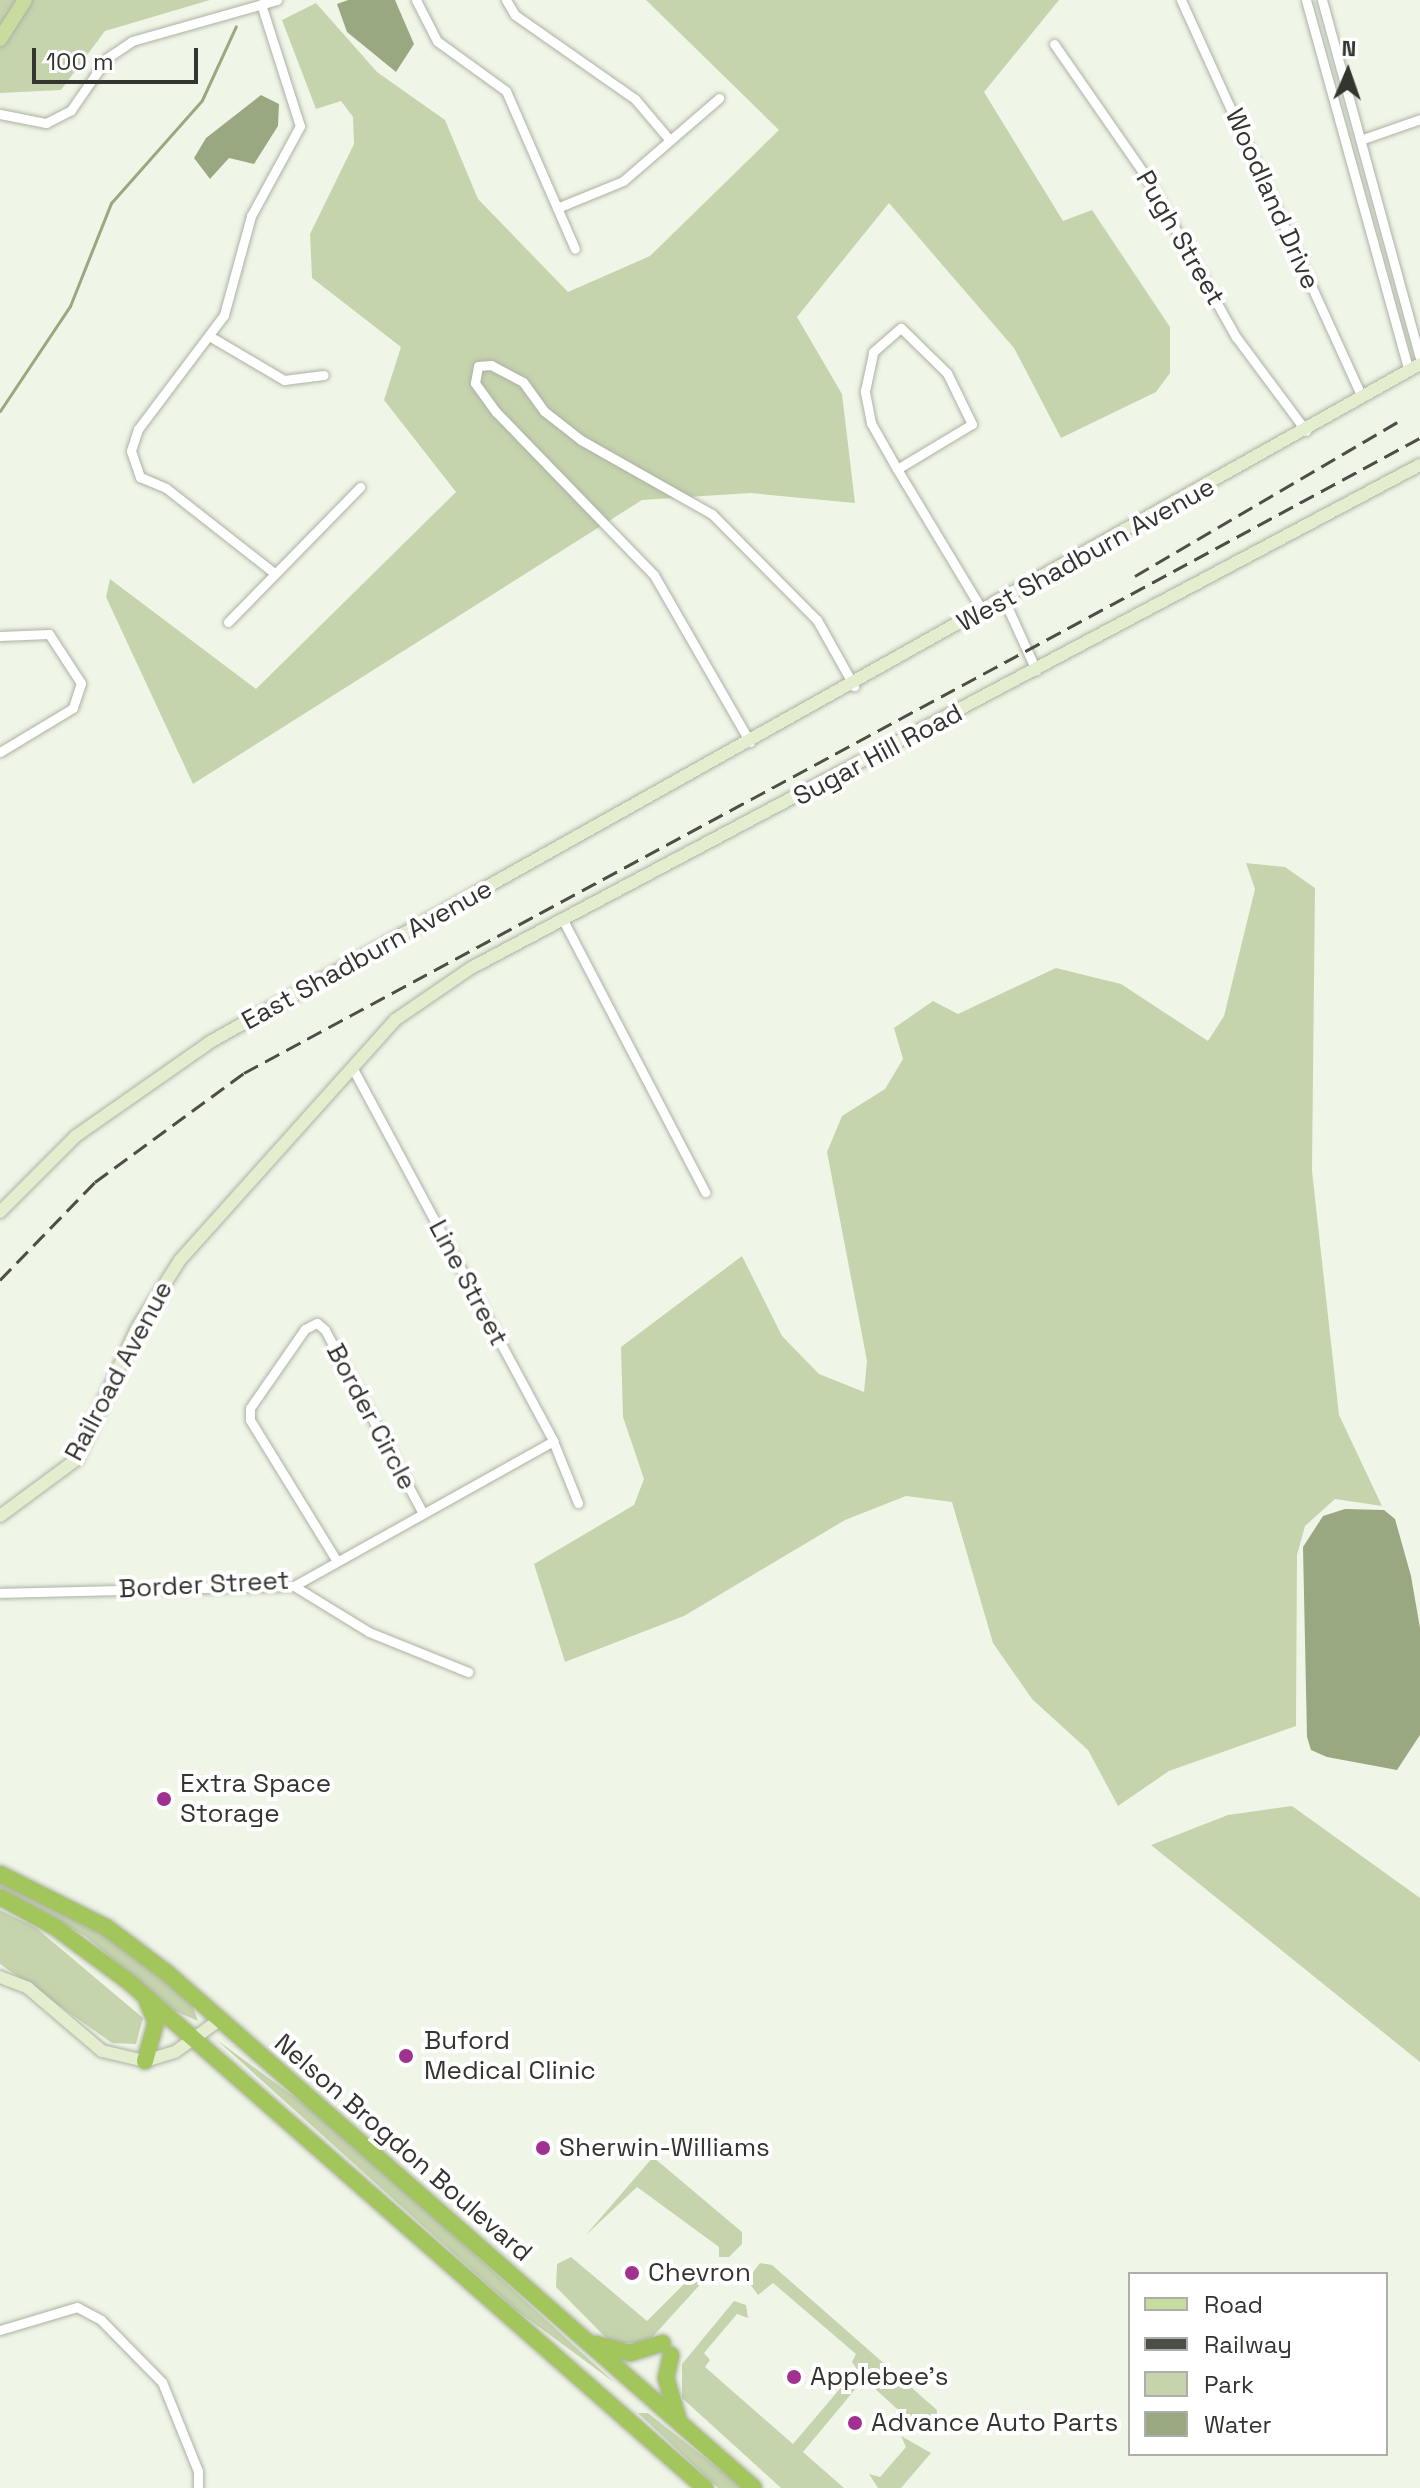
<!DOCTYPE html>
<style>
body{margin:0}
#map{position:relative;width:1420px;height:2488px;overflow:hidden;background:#f0f6e7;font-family:"Space Grotesk",sans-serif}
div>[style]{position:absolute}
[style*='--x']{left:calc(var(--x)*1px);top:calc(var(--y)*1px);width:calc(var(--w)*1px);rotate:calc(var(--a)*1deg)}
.green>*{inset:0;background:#c5d4ad}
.water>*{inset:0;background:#99a880}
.stream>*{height:3px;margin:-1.5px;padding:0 1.5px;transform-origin:1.5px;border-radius:1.5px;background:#99a880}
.roads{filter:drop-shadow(0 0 2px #acb2a4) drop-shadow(0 0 2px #acb2a4)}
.street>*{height:9px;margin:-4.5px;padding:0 4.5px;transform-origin:4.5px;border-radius:4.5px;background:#fff}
.secondary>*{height:12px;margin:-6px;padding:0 6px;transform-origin:6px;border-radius:6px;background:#e3eece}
.primary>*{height:14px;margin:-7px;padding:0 7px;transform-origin:7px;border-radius:7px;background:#c8dd9d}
.highway>*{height:16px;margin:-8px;padding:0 8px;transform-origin:8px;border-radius:8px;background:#a3c65c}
.rail>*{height:3px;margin-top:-1.5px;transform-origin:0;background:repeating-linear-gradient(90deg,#4c4e48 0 16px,transparent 0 24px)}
.dots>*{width:22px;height:22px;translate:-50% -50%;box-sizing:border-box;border:4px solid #fff;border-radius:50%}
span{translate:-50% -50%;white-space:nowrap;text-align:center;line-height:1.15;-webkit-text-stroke:8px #fff;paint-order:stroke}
.street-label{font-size:26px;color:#333530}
.poi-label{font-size:26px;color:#333530}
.left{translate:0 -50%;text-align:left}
.legend{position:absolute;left:1128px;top:2272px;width:260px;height:184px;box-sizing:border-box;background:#fff;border:2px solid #adaeac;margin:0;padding:10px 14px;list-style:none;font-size:24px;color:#333530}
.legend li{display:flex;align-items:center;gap:16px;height:40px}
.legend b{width:40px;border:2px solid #adaeac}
.north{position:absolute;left:1308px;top:32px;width:80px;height:80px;-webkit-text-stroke:6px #fff;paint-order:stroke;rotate:2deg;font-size:22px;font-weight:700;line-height:32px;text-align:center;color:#333530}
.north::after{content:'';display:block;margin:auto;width:28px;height:36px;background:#333530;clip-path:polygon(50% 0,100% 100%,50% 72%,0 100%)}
.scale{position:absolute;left:32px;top:48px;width:166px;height:36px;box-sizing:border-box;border:4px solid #333530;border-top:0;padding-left:10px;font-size:24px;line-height:28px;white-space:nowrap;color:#333530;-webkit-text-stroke:6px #fff;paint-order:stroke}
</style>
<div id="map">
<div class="green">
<i style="clip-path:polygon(0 0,210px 0,105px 31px,61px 90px,0 93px)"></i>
<i style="clip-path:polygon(646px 0,1059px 0,984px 92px,1063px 221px,1092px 210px,1170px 327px,1170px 373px,1156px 392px,1061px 438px,1014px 348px,889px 203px,797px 317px,842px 394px,855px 503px,750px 493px,642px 500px,193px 784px,106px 597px,110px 579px,256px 689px,456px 492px,384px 400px,401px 347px,312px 278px,310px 234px,354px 144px,353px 117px,341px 101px,316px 109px,282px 20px,316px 3px,377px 72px,445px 120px,478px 199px,568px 292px,650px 256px,779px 130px)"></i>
<i style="clip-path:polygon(1246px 863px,1285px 867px,1315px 888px,1312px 1171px,1339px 1415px,1382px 1506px,1335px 1499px,1305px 1526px,1297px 1555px,1296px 1726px,1169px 1771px,1118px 1806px,1088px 1750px,1032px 1699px,993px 1643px,952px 1502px,906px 1496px,845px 1520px,684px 1616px,565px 1662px,534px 1564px,634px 1505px,644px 1479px,623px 1417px,621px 1347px,742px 1256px,782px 1336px,819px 1374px,864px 1392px,867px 1361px,827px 1152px,842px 1116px,885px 1089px,903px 1059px,894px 1028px,933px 1001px,958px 1014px,1056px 968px,1121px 984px,1208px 1041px,1224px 1016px,1255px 889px)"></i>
<i style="clip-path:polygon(1292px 1806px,1420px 1898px,1420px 2062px,1151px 1845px,1228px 1815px)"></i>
<i style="clip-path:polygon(0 1880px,91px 1925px,147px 1964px,192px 2004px,198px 2021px,175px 2011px,85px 1936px,0 1888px)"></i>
<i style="clip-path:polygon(0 1910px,35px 1927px,143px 2018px,136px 2044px,112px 2043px,0 1964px)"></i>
<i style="clip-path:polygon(217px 2040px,335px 2127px,615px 2383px,516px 2310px)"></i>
<i style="clip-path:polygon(653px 2157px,742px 2232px,742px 2244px,729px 2257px,719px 2257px,719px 2247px,637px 2187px,585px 2236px)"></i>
<i style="clip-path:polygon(571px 2257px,647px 2321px,697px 2271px,706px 2278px,647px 2343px,611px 2343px,556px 2287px,557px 2264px)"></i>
<i style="clip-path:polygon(760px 2263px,772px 2265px,937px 2410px,936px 2430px,917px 2427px,863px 2378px,852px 2362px,856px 2354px,773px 2283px,758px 2295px,747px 2280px)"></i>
<i style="clip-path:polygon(734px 2301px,746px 2305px,748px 2318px,737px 2314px,704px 2353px,710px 2360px,705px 2367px,793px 2444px,843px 2385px,839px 2377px,857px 2387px,803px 2452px,844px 2488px,781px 2488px,682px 2398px,682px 2364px)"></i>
<i style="clip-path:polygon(638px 2413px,648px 2413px,743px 2488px,718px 2488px)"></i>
<i style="clip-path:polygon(901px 2436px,931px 2453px,901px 2488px,878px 2488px,869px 2474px,880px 2477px,906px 2447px)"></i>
</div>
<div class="water">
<i style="clip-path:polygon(348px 0,395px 0,414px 44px,396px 72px,347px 32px,337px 4px)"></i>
<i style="clip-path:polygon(261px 95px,279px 104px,278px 126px,254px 164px,229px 158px,210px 179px,194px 158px,206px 138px)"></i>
<i style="clip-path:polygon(1345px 1509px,1384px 1510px,1395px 1519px,1411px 1576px,1420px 1628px,1420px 1735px,1397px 1770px,1327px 1757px,1311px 1750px,1307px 1737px,1303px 1547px,1323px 1516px)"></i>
</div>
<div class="stream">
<i style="--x:0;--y:411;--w:126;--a:-56.3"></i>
<i style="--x:70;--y:306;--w:111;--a:-68.3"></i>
<i style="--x:111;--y:203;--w:137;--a:-48.5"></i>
<i style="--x:202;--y:100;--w:81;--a:-65.3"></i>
</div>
<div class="roads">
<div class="street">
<i style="--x:416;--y:0;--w:46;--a:62.9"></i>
<i style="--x:437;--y:41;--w:85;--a:35.9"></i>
<i style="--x:506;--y:91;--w:172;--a:66.4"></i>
<i style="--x:506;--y:0;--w:17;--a:59"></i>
<i style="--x:515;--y:15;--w:146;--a:35"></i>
<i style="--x:635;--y:99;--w:51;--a:49.8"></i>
<i style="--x:1181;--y:0;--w:436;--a:65.5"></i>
<i style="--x:1306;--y:0;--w:385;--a:74.5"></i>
<i style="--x:1322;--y:0;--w:372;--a:74.7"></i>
<i style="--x:261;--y:4;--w:128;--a:72.3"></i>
<i style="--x:300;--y:126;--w:102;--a:118.6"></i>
<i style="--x:251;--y:216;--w:103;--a:105.3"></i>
<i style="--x:224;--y:315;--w:143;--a:127"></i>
<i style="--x:138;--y:429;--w:23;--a:108"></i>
<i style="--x:131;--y:451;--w:28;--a:71"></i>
<i style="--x:140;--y:477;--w:28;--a:23"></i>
<i style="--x:166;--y:488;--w:136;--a:38.1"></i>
<i style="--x:1054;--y:44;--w:160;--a:55.2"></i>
<i style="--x:1145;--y:175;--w:186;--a:60.7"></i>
<i style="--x:1236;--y:337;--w:117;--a:53.3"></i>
<i style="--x:0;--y:114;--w:47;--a:11.1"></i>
<i style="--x:46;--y:123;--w:28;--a:-27"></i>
<i style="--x:71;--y:110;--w:63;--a:-55.3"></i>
<i style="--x:107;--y:58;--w:30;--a:-34"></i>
<i style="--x:132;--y:41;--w:151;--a:-15.8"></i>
<i style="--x:1363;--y:139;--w:60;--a:-19.3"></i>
<i style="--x:557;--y:208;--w:71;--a:-22.2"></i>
<i style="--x:623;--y:181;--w:127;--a:-40.8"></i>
<i style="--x:901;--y:328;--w:64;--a:44.4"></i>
<i style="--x:947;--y:373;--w:57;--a:63.9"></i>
<i style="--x:972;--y:424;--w:87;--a:149"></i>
<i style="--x:897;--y:469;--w:53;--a:-119.5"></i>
<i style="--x:871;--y:423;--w:33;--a:-101"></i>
<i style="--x:865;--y:391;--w:40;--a:-78"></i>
<i style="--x:873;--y:352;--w:37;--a:-41"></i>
<i style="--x:211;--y:337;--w:85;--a:30.5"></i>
<i style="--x:284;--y:380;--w:40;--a:-7.1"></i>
<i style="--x:897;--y:469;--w:168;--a:58.9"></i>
<i style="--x:1005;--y:602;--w:75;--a:65.5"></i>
<i style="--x:228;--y:622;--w:189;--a:-45.6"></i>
<i style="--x:0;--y:636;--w:49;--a:-2.3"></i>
<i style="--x:49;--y:634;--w:59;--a:56.9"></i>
<i style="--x:81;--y:683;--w:26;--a:108"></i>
<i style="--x:73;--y:708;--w:85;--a:148.9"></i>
<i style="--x:750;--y:742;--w:193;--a:-119.9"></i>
<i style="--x:654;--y:575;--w:227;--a:-134.1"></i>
<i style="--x:496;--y:412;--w:36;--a:-126"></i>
<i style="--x:475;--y:383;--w:17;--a:-80"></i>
<i style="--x:478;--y:366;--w:13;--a:-4"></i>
<i style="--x:491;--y:365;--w:36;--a:28"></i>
<i style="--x:523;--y:382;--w:36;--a:54"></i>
<i style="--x:544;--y:411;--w:47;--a:38.1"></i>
<i style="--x:581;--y:440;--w:150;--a:29.5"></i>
<i style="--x:712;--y:514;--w:149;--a:45.3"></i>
<i style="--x:817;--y:620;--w:76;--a:60.7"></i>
<i style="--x:564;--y:922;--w:305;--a:62.4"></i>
<i style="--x:352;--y:1067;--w:425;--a:61.7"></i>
<i style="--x:553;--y:1441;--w:67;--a:68"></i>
<i style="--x:335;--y:1558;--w:162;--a:-121.6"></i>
<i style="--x:250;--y:1420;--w:12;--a:-90"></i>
<i style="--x:250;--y:1408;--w:96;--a:-55.2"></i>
<i style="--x:305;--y:1329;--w:13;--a:-27"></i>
<i style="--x:317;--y:1323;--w:11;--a:41"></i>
<i style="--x:325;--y:1330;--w:204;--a:61.9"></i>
<i style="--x:294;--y:1586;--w:88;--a:31.5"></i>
<i style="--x:369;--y:1632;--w:107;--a:22"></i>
<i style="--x:0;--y:1593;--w:294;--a:-1.4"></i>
<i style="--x:294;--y:1586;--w:297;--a:-29.2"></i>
<i style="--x:0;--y:2330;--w:80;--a:-16.6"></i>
<i style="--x:77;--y:2307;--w:27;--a:28"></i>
<i style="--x:101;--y:2320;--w:87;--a:45.5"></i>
<i style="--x:162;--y:2382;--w:96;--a:68"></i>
<i style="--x:198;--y:2471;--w:17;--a:90"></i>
</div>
<div class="secondary">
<i style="--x:0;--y:1212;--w:107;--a:-45"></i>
<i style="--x:76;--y:1136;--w:164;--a:-35"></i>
<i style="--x:210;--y:1042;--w:1387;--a:-29.26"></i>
<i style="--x:0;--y:1516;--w:96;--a:-36.5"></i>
<i style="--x:77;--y:1459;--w:144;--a:-65.4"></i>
<i style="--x:137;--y:1328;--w:80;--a:-57.7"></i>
<i style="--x:180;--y:1260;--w:322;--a:-48.1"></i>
<i style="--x:395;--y:1020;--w:92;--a:-34.4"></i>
<i style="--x:471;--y:968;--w:1074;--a:-27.93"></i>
<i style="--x:0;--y:1977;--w:30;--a:21"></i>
<i style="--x:28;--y:1988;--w:97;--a:40.4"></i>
<i style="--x:102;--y:2051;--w:44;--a:13.1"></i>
<i style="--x:145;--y:2061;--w:31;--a:-17"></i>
<i style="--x:175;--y:2052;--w:57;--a:-35.7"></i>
</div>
<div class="primary">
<i style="--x:0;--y:39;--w:46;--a:-57.3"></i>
</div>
<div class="highway">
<i style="--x:0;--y:1874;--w:119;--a:26.6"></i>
<i style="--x:106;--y:1927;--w:75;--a:36.9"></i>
<i style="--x:166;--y:1972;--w:782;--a:41.27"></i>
<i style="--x:0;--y:1897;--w:63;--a:28.6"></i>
<i style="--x:55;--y:1927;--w:92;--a:36.6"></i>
<i style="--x:129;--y:1982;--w:767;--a:41.3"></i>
<i style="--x:145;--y:2061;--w:41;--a:-74.2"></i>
<i style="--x:156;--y:2022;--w:23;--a:-113"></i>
<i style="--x:596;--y:2344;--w:35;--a:15"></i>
<i style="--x:630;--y:2353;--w:34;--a:-17"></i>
<i style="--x:671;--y:2355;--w:24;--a:102"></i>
<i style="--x:666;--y:2378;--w:42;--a:73.3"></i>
</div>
</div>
<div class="rail">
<i style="--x:1135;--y:576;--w:306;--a:-30.4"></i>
<i style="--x:0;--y:1280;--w:136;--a:-45.9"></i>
<i style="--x:95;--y:1182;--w:185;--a:-36.2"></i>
<i style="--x:244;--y:1073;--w:1336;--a:-28.37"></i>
</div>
<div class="dots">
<i style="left:164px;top:1799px;background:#a03190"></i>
<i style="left:406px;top:2056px;background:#a03190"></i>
<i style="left:543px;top:2148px;background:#a03190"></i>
<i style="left:632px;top:2273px;background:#a03190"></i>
<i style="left:794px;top:2377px;background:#a03190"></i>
<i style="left:855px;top:2423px;background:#a03190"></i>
</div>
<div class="street-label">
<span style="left:1272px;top:199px;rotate:66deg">Woodland Drive</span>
<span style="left:1180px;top:238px;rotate:60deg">Pugh Street</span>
<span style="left:1086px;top:555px;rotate:-29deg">West Shadburn Avenue</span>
<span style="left:878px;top:755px;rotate:-28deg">Sugar Hill Road</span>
<span style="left:367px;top:955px;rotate:-29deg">East Shadburn Avenue</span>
<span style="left:468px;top:1283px;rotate:62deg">Line Street</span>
<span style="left:119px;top:1371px;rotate:-62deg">Railroad Avenue</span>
<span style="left:371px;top:1417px;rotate:62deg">Border Circle</span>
<span style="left:204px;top:1585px;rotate:-3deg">Border Street</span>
<span style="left:403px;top:2148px;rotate:41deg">Nelson Brogdon Boulevard</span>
</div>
<div class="poi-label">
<span class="left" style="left:180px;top:1799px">Extra Space<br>Storage</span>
<span class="left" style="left:424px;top:2056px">Buford<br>Medical Clinic</span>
<span class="left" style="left:559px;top:2148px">Sherwin-Williams</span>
<span class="left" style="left:648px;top:2273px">Chevron</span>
<span class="left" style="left:810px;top:2377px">Applebee's</span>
<span class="left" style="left:871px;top:2423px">Advance Auto Parts</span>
</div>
<ul class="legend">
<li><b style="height:10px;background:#c8dd9d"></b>Road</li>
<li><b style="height:10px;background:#4c4e48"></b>Railway</li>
<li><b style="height:22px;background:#c5d4ad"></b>Park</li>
<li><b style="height:22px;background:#99a880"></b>Water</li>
</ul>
<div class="north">N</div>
<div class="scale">100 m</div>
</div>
